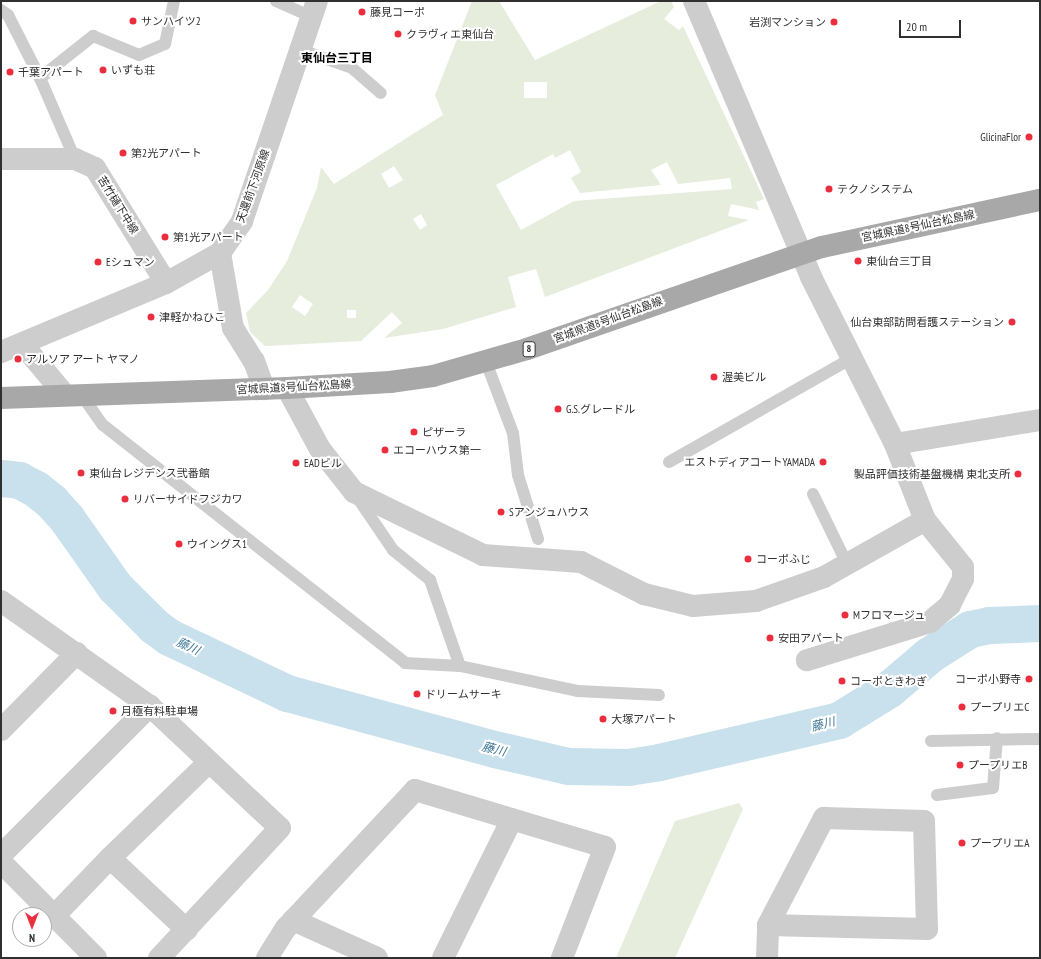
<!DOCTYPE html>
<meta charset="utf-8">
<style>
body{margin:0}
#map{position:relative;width:1041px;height:959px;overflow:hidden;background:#fff;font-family:"PT Sans Narrow","Noto Sans JP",sans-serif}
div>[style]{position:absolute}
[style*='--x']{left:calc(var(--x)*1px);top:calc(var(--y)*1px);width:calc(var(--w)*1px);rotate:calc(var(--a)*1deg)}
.green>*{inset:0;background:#e6eddd}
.river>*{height:37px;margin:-18.5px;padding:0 18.5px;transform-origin:18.5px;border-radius:18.5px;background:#c9e0ed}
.service>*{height:12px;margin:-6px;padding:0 6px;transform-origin:6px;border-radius:6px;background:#cdcdcd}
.minor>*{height:22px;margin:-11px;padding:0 11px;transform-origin:11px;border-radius:11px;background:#cdcdcd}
.primary>*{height:22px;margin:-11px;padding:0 11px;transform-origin:11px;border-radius:11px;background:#a8a8a8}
.dots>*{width:11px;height:11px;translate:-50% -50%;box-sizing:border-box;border:2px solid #fff;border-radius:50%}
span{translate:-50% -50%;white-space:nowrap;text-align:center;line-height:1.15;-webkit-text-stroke:4px #fff;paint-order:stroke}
.shield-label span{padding:1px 3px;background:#fff;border:1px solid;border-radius:3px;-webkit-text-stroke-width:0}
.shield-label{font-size:10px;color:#303030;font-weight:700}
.poi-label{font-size:11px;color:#303030}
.left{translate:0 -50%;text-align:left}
.right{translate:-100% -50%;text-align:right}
.street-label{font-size:11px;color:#303030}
.neighbourhood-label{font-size:12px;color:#000;font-weight:700}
.water-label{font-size:12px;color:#3a7395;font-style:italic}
.frame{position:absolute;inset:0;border:2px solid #303030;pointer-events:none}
.north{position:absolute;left:12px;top:907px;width:40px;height:40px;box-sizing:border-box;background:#fff;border:1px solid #acacac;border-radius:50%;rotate:180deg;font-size:11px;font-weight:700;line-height:16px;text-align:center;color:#303030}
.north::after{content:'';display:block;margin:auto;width:14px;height:18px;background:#eb2e3d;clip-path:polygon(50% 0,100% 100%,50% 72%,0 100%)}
.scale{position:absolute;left:899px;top:20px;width:62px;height:18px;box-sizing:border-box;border:2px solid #303030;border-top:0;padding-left:5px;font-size:12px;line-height:14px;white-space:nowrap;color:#303030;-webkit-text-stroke:3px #fff;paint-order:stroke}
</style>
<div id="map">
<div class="green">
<i style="clip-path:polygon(evenodd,472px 1px,499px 1px,535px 60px,661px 1px,671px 1px,674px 7px,664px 19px,679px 30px,683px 26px,764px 199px,756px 202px,759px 210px,731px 204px,728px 216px,749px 220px,545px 297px,536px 269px,508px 277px,516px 307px,443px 329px,384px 338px,402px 323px,392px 312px,361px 341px,265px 346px,250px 332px,246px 313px,268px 290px,287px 261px,317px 188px,321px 167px,334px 184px,443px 115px,435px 95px,472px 1px,524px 82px,547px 82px,547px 98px,524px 98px,524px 82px,472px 1px,570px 150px,581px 172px,571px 178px,580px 193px,661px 185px,651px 170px,667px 162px,678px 184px,730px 178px,732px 189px,574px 201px,521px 230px,496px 185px,553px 154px,555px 158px,570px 150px,472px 1px,394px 166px,403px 180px,389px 188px,381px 174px,394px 166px,472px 1px,421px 214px,427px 225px,420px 230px,413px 219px,421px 214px,472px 1px,300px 295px,313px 304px,305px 316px,292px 307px,300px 295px,472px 1px,347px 310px,356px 310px,356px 318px,347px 318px,347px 310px)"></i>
<i style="clip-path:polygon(739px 803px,743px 809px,675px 958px,616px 958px,675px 821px)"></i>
</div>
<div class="river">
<i style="--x:1;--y:478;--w:18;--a:6"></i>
<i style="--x:19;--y:480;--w:19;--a:28"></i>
<i style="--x:36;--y:489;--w:19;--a:39"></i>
<i style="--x:51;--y:501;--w:24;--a:48"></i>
<i style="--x:67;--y:519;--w:83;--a:54.8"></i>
<i style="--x:115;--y:587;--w:55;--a:45"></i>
<i style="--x:154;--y:626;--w:19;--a:36"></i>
<i style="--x:169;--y:637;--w:131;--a:25.4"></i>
<i style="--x:287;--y:693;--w:214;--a:15.1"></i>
<i style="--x:494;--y:749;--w:76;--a:12.9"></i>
<i style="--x:568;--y:766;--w:60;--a:1"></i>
<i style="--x:628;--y:767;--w:31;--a:-9"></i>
<i style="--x:659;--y:762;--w:185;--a:-13.1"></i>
<i style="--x:839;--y:720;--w:59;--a:-31.8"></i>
<i style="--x:889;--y:689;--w:52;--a:-40.4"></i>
<i style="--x:929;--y:655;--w:49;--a:-32.4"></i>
<i style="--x:970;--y:629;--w:19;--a:-12"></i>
<i style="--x:989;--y:625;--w:51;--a:-2.2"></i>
</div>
<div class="service">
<i style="--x:276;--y:1;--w:39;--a:24"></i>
<i style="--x:1;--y:10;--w:9;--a:36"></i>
<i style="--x:8;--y:15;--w:71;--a:63.1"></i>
<i style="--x:40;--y:78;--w:88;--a:66.6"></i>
<i style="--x:301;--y:50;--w:54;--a:19.4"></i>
<i style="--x:352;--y:68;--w:38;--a:41"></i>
<i style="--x:40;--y:78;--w:68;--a:-38.4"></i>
<i style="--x:93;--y:36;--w:50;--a:22.4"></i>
<i style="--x:139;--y:55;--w:28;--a:-23"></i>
<i style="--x:165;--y:44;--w:44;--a:-78.2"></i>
<i style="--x:486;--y:362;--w:76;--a:69.2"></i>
<i style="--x:513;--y:433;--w:42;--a:83.2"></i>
<i style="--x:518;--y:475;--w:67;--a:72.6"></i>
<i style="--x:81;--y:394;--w:38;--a:55"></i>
<i style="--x:103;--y:425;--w:385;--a:38.2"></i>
<i style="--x:405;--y:663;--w:55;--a:3.1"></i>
<i style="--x:669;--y:462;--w:210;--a:-29.6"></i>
<i style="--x:813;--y:494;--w:78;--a:64.1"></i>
<i style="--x:357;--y:497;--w:64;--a:55.8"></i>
<i style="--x:393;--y:550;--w:48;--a:39"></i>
<i style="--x:430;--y:580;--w:91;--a:70.8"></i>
<i style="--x:460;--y:666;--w:121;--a:12"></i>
<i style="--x:578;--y:691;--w:81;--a:2.8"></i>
<i style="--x:931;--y:741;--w:109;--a:-1.1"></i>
<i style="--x:937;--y:795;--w:56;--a:-7.1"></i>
<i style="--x:993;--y:788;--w:50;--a:-85.4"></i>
</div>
<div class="minor">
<i style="--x:694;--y:1;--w:300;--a:67"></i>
<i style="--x:811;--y:277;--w:187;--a:63.3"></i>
<i style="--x:895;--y:444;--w:82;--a:68.5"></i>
<i style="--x:925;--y:520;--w:60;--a:51"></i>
<i style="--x:963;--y:567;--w:12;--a:90"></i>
<i style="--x:963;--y:579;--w:29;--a:117"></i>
<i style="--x:950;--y:605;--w:26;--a:140"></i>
<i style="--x:930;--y:622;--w:129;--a:162.8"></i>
<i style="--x:1;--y:159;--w:74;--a:0"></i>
<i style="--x:75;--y:159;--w:22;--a:24"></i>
<i style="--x:95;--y:168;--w:135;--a:58.3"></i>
<i style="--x:220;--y:253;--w:76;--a:80.2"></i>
<i style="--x:233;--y:328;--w:39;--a:58"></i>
<i style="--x:254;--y:361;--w:30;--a:70"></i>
<i style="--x:23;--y:345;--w:65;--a:50"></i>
<i style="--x:1;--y:352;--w:179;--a:-22.7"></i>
<i style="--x:166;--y:283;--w:62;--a:-29.1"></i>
<i style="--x:220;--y:253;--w:39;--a:-55"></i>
<i style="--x:242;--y:221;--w:232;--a:-71.2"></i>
<i style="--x:287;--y:388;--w:69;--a:61.6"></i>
<i style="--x:320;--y:449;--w:55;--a:51.7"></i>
<i style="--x:354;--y:492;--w:144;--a:26"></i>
<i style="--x:483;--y:555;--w:98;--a:4.1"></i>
<i style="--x:581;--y:562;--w:71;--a:26.9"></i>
<i style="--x:644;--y:594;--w:50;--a:13.8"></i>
<i style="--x:693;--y:606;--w:63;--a:-4.5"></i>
<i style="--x:756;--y:601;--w:72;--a:-19.4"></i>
<i style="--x:824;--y:577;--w:116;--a:-29.4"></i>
<i style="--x:895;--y:444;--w:147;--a:-9.4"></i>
<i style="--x:1;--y:601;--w:182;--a:35.2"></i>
<i style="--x:150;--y:706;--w:178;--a:43.2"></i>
<i style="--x:280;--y:828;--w:178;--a:132.9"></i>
<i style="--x:1;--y:730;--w:108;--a:-45.4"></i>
<i style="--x:1;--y:855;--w:211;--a:-45"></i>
<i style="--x:110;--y:858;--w:105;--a:43.1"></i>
<i style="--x:1;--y:862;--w:135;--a:45.3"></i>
<i style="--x:54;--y:916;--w:81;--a:-46"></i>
<i style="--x:110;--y:858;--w:136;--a:-44.1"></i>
<i style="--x:293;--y:920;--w:92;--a:24.3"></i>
<i style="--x:267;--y:958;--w:36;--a:-58"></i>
<i style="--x:286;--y:928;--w:189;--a:-46.9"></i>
<i style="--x:415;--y:790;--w:198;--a:16.7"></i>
<i style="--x:605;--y:847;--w:119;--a:111.2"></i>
<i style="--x:443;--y:958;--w:155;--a:-63.6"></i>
<i style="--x:767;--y:958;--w:33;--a:-88"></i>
<i style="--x:768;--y:925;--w:121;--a:-62.4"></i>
<i style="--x:824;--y:818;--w:100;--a:1.7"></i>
<i style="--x:924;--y:821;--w:108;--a:88.4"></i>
<i style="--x:927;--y:929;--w:159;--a:-178.6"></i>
</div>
<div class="primary">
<i style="--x:1;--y:398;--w:286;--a:-2"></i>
<i style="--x:287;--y:388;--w:103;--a:-3.3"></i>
<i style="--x:390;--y:382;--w:43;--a:-7.9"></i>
<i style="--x:433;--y:376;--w:98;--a:-16"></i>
<i style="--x:527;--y:349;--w:312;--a:-19.1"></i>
<i style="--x:822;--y:247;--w:223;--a:-12.2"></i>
</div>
<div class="dots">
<i style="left:362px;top:12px;background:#eb2e3d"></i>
<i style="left:133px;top:21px;background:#eb2e3d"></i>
<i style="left:834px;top:22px;background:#eb2e3d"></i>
<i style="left:398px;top:34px;background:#eb2e3d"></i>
<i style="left:103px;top:70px;background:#eb2e3d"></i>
<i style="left:10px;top:72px;background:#eb2e3d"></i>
<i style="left:1029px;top:137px;background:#eb2e3d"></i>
<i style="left:123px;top:153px;background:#eb2e3d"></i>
<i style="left:829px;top:189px;background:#eb2e3d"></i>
<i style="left:165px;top:237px;background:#eb2e3d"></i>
<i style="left:858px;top:261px;background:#eb2e3d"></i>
<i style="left:98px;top:262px;background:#eb2e3d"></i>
<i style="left:151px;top:317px;background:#eb2e3d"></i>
<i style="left:1012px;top:322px;background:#eb2e3d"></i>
<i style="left:18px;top:359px;background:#eb2e3d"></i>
<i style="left:714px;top:377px;background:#eb2e3d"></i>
<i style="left:558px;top:409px;background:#eb2e3d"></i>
<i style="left:414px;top:432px;background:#eb2e3d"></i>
<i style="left:385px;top:450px;background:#eb2e3d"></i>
<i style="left:823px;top:462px;background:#eb2e3d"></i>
<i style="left:296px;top:463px;background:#eb2e3d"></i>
<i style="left:81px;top:473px;background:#eb2e3d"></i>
<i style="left:1018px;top:474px;background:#eb2e3d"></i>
<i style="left:125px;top:499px;background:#eb2e3d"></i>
<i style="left:501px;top:512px;background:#eb2e3d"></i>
<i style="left:179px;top:544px;background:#eb2e3d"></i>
<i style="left:748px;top:559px;background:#eb2e3d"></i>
<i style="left:845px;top:615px;background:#eb2e3d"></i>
<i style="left:770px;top:638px;background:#eb2e3d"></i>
<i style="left:1029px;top:679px;background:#eb2e3d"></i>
<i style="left:842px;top:681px;background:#eb2e3d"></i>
<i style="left:417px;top:694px;background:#eb2e3d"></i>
<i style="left:962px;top:707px;background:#eb2e3d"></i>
<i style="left:113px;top:711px;background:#eb2e3d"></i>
<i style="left:603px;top:719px;background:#eb2e3d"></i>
<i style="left:960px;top:765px;background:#eb2e3d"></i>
<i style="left:962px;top:843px;background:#eb2e3d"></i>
</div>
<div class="shield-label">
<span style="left:529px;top:349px">8</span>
</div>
<div class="poi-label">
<span class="left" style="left:370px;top:12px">藤見コーポ</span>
<span class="left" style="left:141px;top:21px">サンハイツ2</span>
<span class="right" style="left:826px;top:22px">岩渕マンション</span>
<span class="left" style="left:406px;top:34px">クラヴィエ東仙台</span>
<span class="left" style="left:111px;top:70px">いずも荘</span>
<span class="left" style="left:18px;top:72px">千葉アパート</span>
<span class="right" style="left:1021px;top:137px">GlicinaFlor</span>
<span class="left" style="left:131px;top:153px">第2光アパート</span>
<span class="left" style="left:837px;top:189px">テクノシステム</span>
<span class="left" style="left:173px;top:237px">第1光アパート</span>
<span class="left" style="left:866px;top:261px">東仙台三丁目</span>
<span class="left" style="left:106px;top:262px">Eシュマン</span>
<span class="left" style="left:159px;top:317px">津軽かねひこ</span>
<span class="right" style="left:1004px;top:322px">仙台東部訪問看護ステーション</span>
<span class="left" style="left:26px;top:359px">アルソア アート ヤマノ</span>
<span class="left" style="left:722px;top:377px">渥美ビル</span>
<span class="left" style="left:566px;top:409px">G.S.グレードル</span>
<span class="left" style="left:422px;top:432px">ピザーラ</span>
<span class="left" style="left:393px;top:450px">エコーハウス第一</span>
<span class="right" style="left:815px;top:462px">エストディアコートYAMADA</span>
<span class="left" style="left:304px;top:463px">EADビル</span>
<span class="left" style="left:89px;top:473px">東仙台レジデンス弐番館</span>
<span class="right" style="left:1010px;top:474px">製品評価技術基盤機構 東北支所</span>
<span class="left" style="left:133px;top:499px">リバーサイドフジカワ</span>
<span class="left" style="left:509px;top:512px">Sアンジュハウス</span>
<span class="left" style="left:187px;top:544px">ウイングス1</span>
<span class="left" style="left:756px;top:559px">コーポふじ</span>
<span class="left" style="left:853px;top:615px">Mフロマージュ</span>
<span class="left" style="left:778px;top:638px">安田アパート</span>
<span class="right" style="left:1021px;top:679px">コーポ小野寺</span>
<span class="left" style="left:850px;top:681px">コーポときわぎ</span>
<span class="left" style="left:425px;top:694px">ドリームサーキ</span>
<span class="left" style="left:970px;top:707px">プープリエC</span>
<span class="left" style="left:121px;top:711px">月極有料駐車場</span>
<span class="left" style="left:611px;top:719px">大塚アパート</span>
<span class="left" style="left:968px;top:765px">プープリエB</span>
<span class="left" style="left:970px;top:843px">プープリエA</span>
</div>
<div class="street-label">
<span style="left:253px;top:186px;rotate:-70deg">天還前下河原線</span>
<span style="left:118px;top:205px;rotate:58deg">苦竹樋下中線</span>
<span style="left:918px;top:226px;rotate:-12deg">宮城県道8号仙台松島線</span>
<span style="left:608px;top:320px;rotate:-20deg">宮城県道8号仙台松島線</span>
<span style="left:294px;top:387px;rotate:-3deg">宮城県道8号仙台松島線</span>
</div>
<div class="neighbourhood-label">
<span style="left:337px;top:58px">東仙台三丁目</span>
</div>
<div class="water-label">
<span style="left:188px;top:646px;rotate:25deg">藤川</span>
<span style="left:823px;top:724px;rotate:-14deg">藤川</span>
<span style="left:494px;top:749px;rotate:14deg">藤川</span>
</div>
<div class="frame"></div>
<div class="north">N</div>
<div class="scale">20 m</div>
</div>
